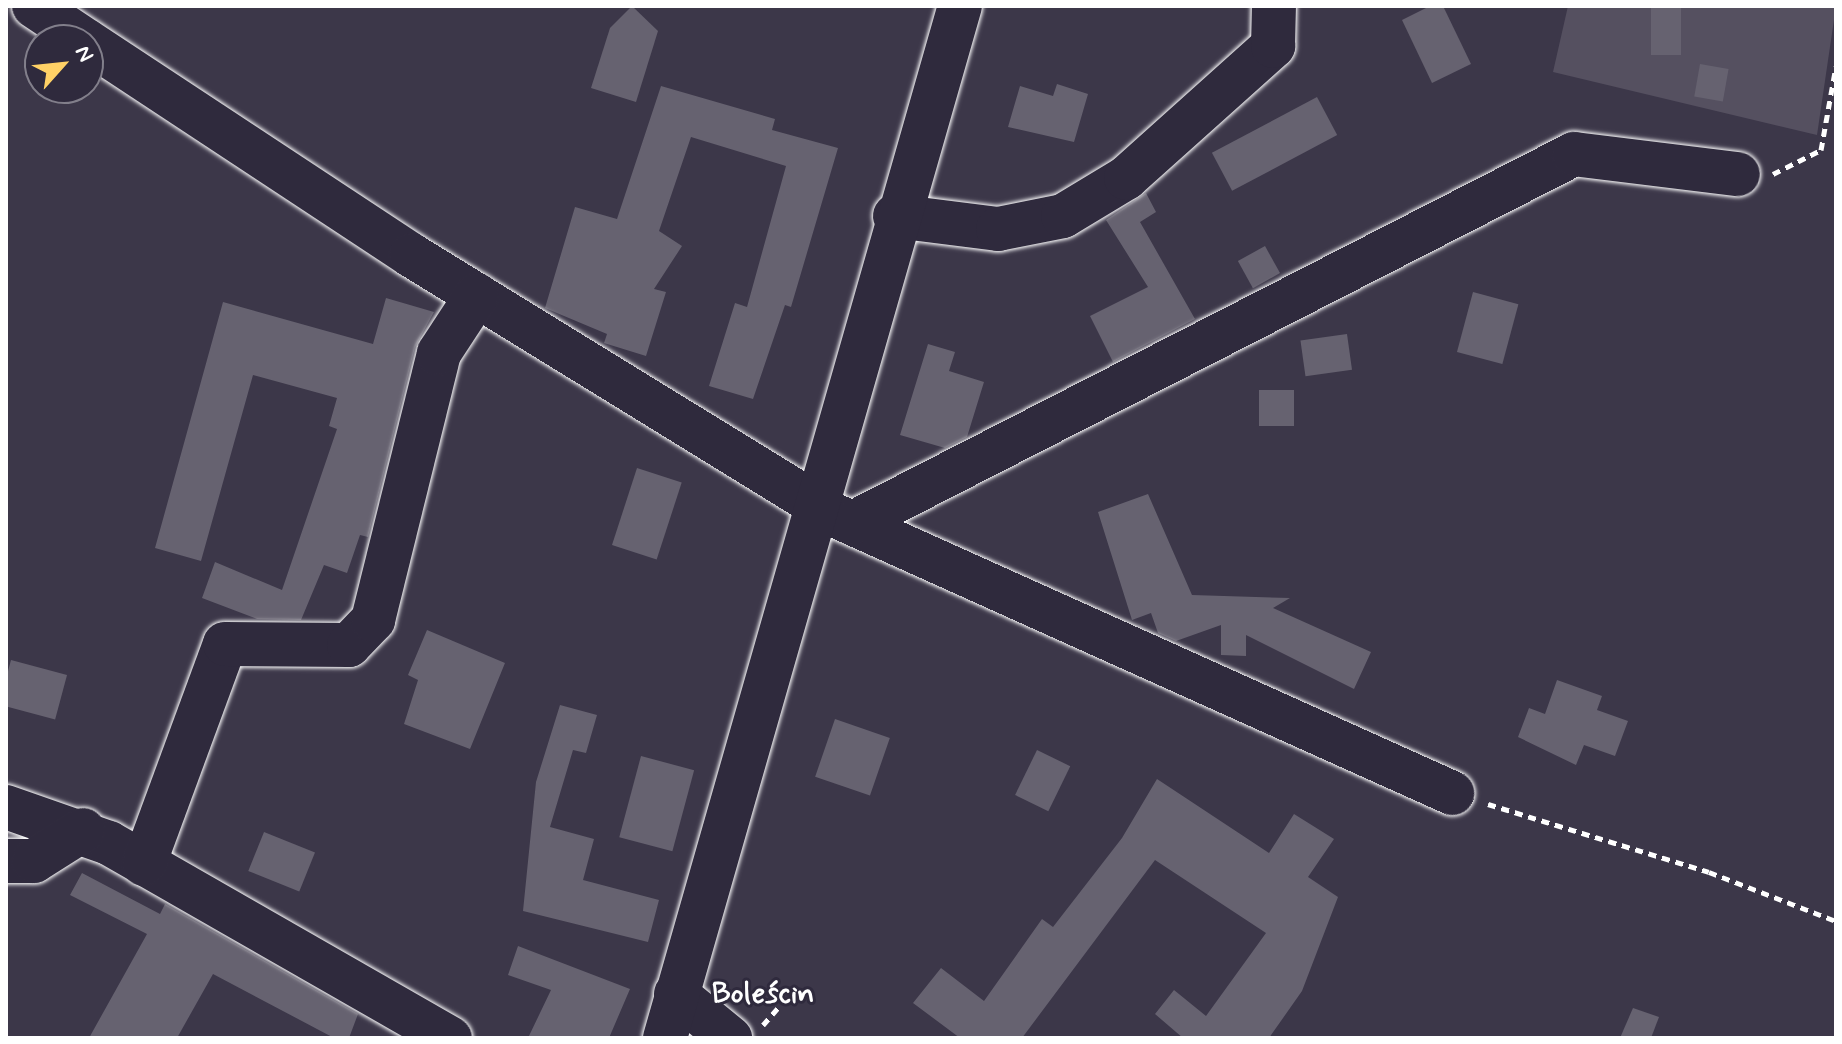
<!DOCTYPE html>
<meta charset="utf-8">
<style>
body{margin:0}
#map{position:relative;width:1842px;height:1044px;overflow:hidden;background:#3c3749;font-family:Mynerve,sans-serif}
div>[style]{position:absolute}
[style*='--x']{left:calc(var(--x)*1px);top:calc(var(--y)*1px);width:calc(var(--w)*1px);rotate:calc(var(--a)*1deg)}
.green>*{inset:0;background:#555060}
.building>*{inset:0;background:#666270;transform-origin:0 0}
.path>*{height:5px;margin-top:-2.5px;transform-origin:0;background:repeating-linear-gradient(90deg,#fff 0 8px,transparent 0 14px)}
.roads{filter:drop-shadow(0 0 2px #fff) drop-shadow(0 0 2px #fff)}
.minor>*{height:44px;margin:-22px;padding:0 22px;transform-origin:22px;border-radius:22px;background:#2f2a3d}
.major>*{height:44px;margin:-22px;padding:0 22px;transform-origin:22px;border-radius:22px;background:#2f2a3d}
span{translate:-50% -50%;white-space:nowrap;text-align:center;line-height:1.15;-webkit-text-stroke:6px #2f2a3d;paint-order:stroke}
.quarter-label{font-size:30px;color:#fff;font-weight:700}
.frame{position:absolute;inset:0;border:8px solid #fff;pointer-events:none}
.north{position:absolute;left:24px;top:24px;width:80px;height:80px;box-sizing:border-box;background:#2f2a3d;border:2px solid #827f8b;border-radius:50%;rotate:63deg;font-size:22px;font-weight:700;line-height:32px;text-align:center;color:#fff}
.north::after{content:'';display:block;margin:auto;width:28px;height:36px;background:#ffd166;clip-path:polygon(50% 0,100% 100%,50% 72%,0 100%)}
</style>
<div id="map">
<div class="green">
<i style="clip-path:polygon(1568px 6px,1836px 6px,1817px 135px,1553px 72px)"></i>
</div>
<div class="building">
<i style="clip-path:polygon(632px 6px,658px 31px,636px 102px,591px 88px,610px 28px)"></i>
<i style="clip-path:polygon(1430px 6px,1443px 6px,1471px 64px,1432px 83px,1402px 20px)"></i>
<i style="left:1651px;top:6px;width:30px;height:49px"></i>
<i style="left:1700px;top:64px;width:29px;height:33px;rotate:10deg"></i>
<i style="clip-path:polygon(1057px 84px,1088px 94px,1074px 142px,1008px 127px,1020px 86px,1053px 96px)"></i>
<i style="clip-path:polygon(661px 86px,775px 119px,772px 130px,838px 148px,791px 307px,785px 305px,753px 399px,709px 386px,735px 303px,747px 307px,786px 166px,691px 137px,659px 231px,682px 246px,654px 289px,666px 292px,646px 356px,604px 343px,607px 334px,545px 308px,575px 207px,617px 219px)"></i>
<i style="left:1317px;top:97px;width:43px;height:119px;rotate:62deg"></i>
<i style="clip-path:polygon(1146px 193px,1156px 212px,1140px 222px,1195px 319px,1113px 362px,1090px 316px,1148px 287px,1106px 220px)"></i>
<i style="left:1265px;top:246px;width:31px;height:31px;rotate:61deg"></i>
<i style="left:1473px;top:292px;width:47px;height:62px;rotate:15deg"></i>
<i style="clip-path:polygon(386px 298px,434px 312px,415px 347px,368px 537px,360px 535px,347px 573px,324px 565px,301px 620px,257px 619px,202px 598px,215px 562px,282px 590px,337px 429px,329px 426px,337px 398px,253px 375px,201px 561px,155px 548px,223px 302px,373px 344px)"></i>
<i style="left:1347px;top:334px;width:36px;height:47px;rotate:82deg"></i>
<i style="clip-path:polygon(928px 344px,955px 352px,949px 371px,984px 382px,967px 437px,945px 448px,900px 435px)"></i>
<i style="left:1259px;top:390px;width:35px;height:36px"></i>
<i style="left:637px;top:468px;width:47px;height:81px;rotate:18deg"></i>
<i style="clip-path:polygon(1148px 494px,1192px 595px,1290px 598px,1273px 608px,1371px 652px,1354px 689px,1246px 635px,1246px 656px,1221px 655px,1221px 625px,1176px 641px,1158px 633px,1151px 613px,1132px 620px,1098px 512px)"></i>
<i style="clip-path:polygon(427px 630px,505px 663px,470px 749px,404px 724px,418px 680px,408px 675px)"></i>
<i style="left:11px;top:660px;width:58px;height:46px;rotate:15deg"></i>
<i style="clip-path:polygon(1557px 680px,1602px 696px,1597px 710px,1628px 721px,1615px 756px,1584px 745px,1576px 765px,1518px 737px,1529px 708px,1545px 714px)"></i>
<i style="clip-path:polygon(560px 705px,597px 715px,586px 753px,573px 750px,550px 827px,594px 839px,583px 880px,659px 900px,648px 942px,523px 911px,536px 782px)"></i>
<i style="left:835px;top:719px;width:58px;height:61px;rotate:19deg"></i>
<i style="left:1037px;top:750px;width:37px;height:50px;rotate:26deg"></i>
<i style="left:641px;top:756px;width:55px;height:84px;rotate:15deg"></i>
<i style="clip-path:polygon(1157px 779px,1269px 853px,1294px 814px,1334px 839px,1308px 877px,1338px 897px,1302px 991px,1269px 1038px,1183px 1038px,1155px 1014px,1174px 990px,1206px 1016px,1266px 933px,1155px 860px,1022px 1038px,960px 1038px,913px 1003px,941px 968px,984px 1001px,1042px 919px,1053px 927px,1122px 838px)"></i>
<i style="left:264px;top:832px;width:55px;height:42px;rotate:22deg"></i>
<i style="clip-path:polygon(82px 873px,160px 914px,165px 904px,358px 1014px,349px 1038px,334px 1038px,213px 974px,177px 1038px,89px 1038px,147px 934px,70px 895px)"></i>
<i style="clip-path:polygon(518px 946px,630px 989px,609px 1038px,528px 1038px,551px 990px,508px 975px)"></i>
<i style="clip-path:polygon(1633px 1008px,1659px 1017px,1651px 1038px,1620px 1038px)"></i>
</div>
<div class="path">
<i style="--x:1773;--y:174;--w:54;--a:-26.6"></i>
<i style="--x:1821;--y:150;--w:85;--a:-79.9"></i>
<i style="--x:1488;--y:804;--w:231;--a:17.1"></i>
<i style="--x:1709;--y:872;--w:136;--a:21.1"></i>
<i style="--x:763;--y:1025;--w:52;--a:-48.9"></i>
</div>
<div class="roads">
<div class="minor">
<i style="--x:34;--y:6;--w:61;--a:33.7"></i>
<i style="--x:88;--y:42;--w:387;--a:33.4"></i>
<i style="--x:411;--y:255;--w:497;--a:31.6"></i>
<i style="--x:834;--y:515;--w:678;--a:24.22"></i>
<i style="--x:895;--y:216;--w:104;--a:7.2"></i>
<i style="--x:998;--y:229;--w:66;--a:-11.3"></i>
<i style="--x:1063;--y:216;--w:74;--a:-31.1"></i>
<i style="--x:1126;--y:178;--w:198;--a:-41.9"></i>
<i style="--x:1273;--y:46;--w:40;--a:-88.6"></i>
<i style="--x:853;--y:523;--w:810;--a:-27.1"></i>
<i style="--x:1574;--y:154;--w:165;--a:7"></i>
<i style="--x:6;--y:807;--w:109;--a:19.3"></i>
<i style="--x:109;--y:843;--w:393;--a:29.8"></i>
<i style="--x:6;--y:861;--w:28;--a:0"></i>
<i style="--x:34;--y:861;--w:58;--a:-32.3"></i>
<i style="--x:144;--y:864;--w:234;--a:-69.8"></i>
<i style="--x:225;--y:644;--w:124;--a:0.5"></i>
<i style="--x:349;--y:645;--w:35;--a:-46"></i>
<i style="--x:373;--y:620;--w:275;--a:-76.1"></i>
<i style="--x:439;--y:353;--w:69;--a:-56.8"></i>
<i style="--x:676;--y:994;--w:70;--a:39.2"></i>
</div>
<div class="major">
<i style="--x:665;--y:1038;--w:1073;--a:-74.05"></i>
</div>
</div>
<div class="quarter-label">
<span style="left:763px;top:994px">Boleścin</span>
</div>
<div class="frame"></div>
<div class="north">N</div>
</div>
